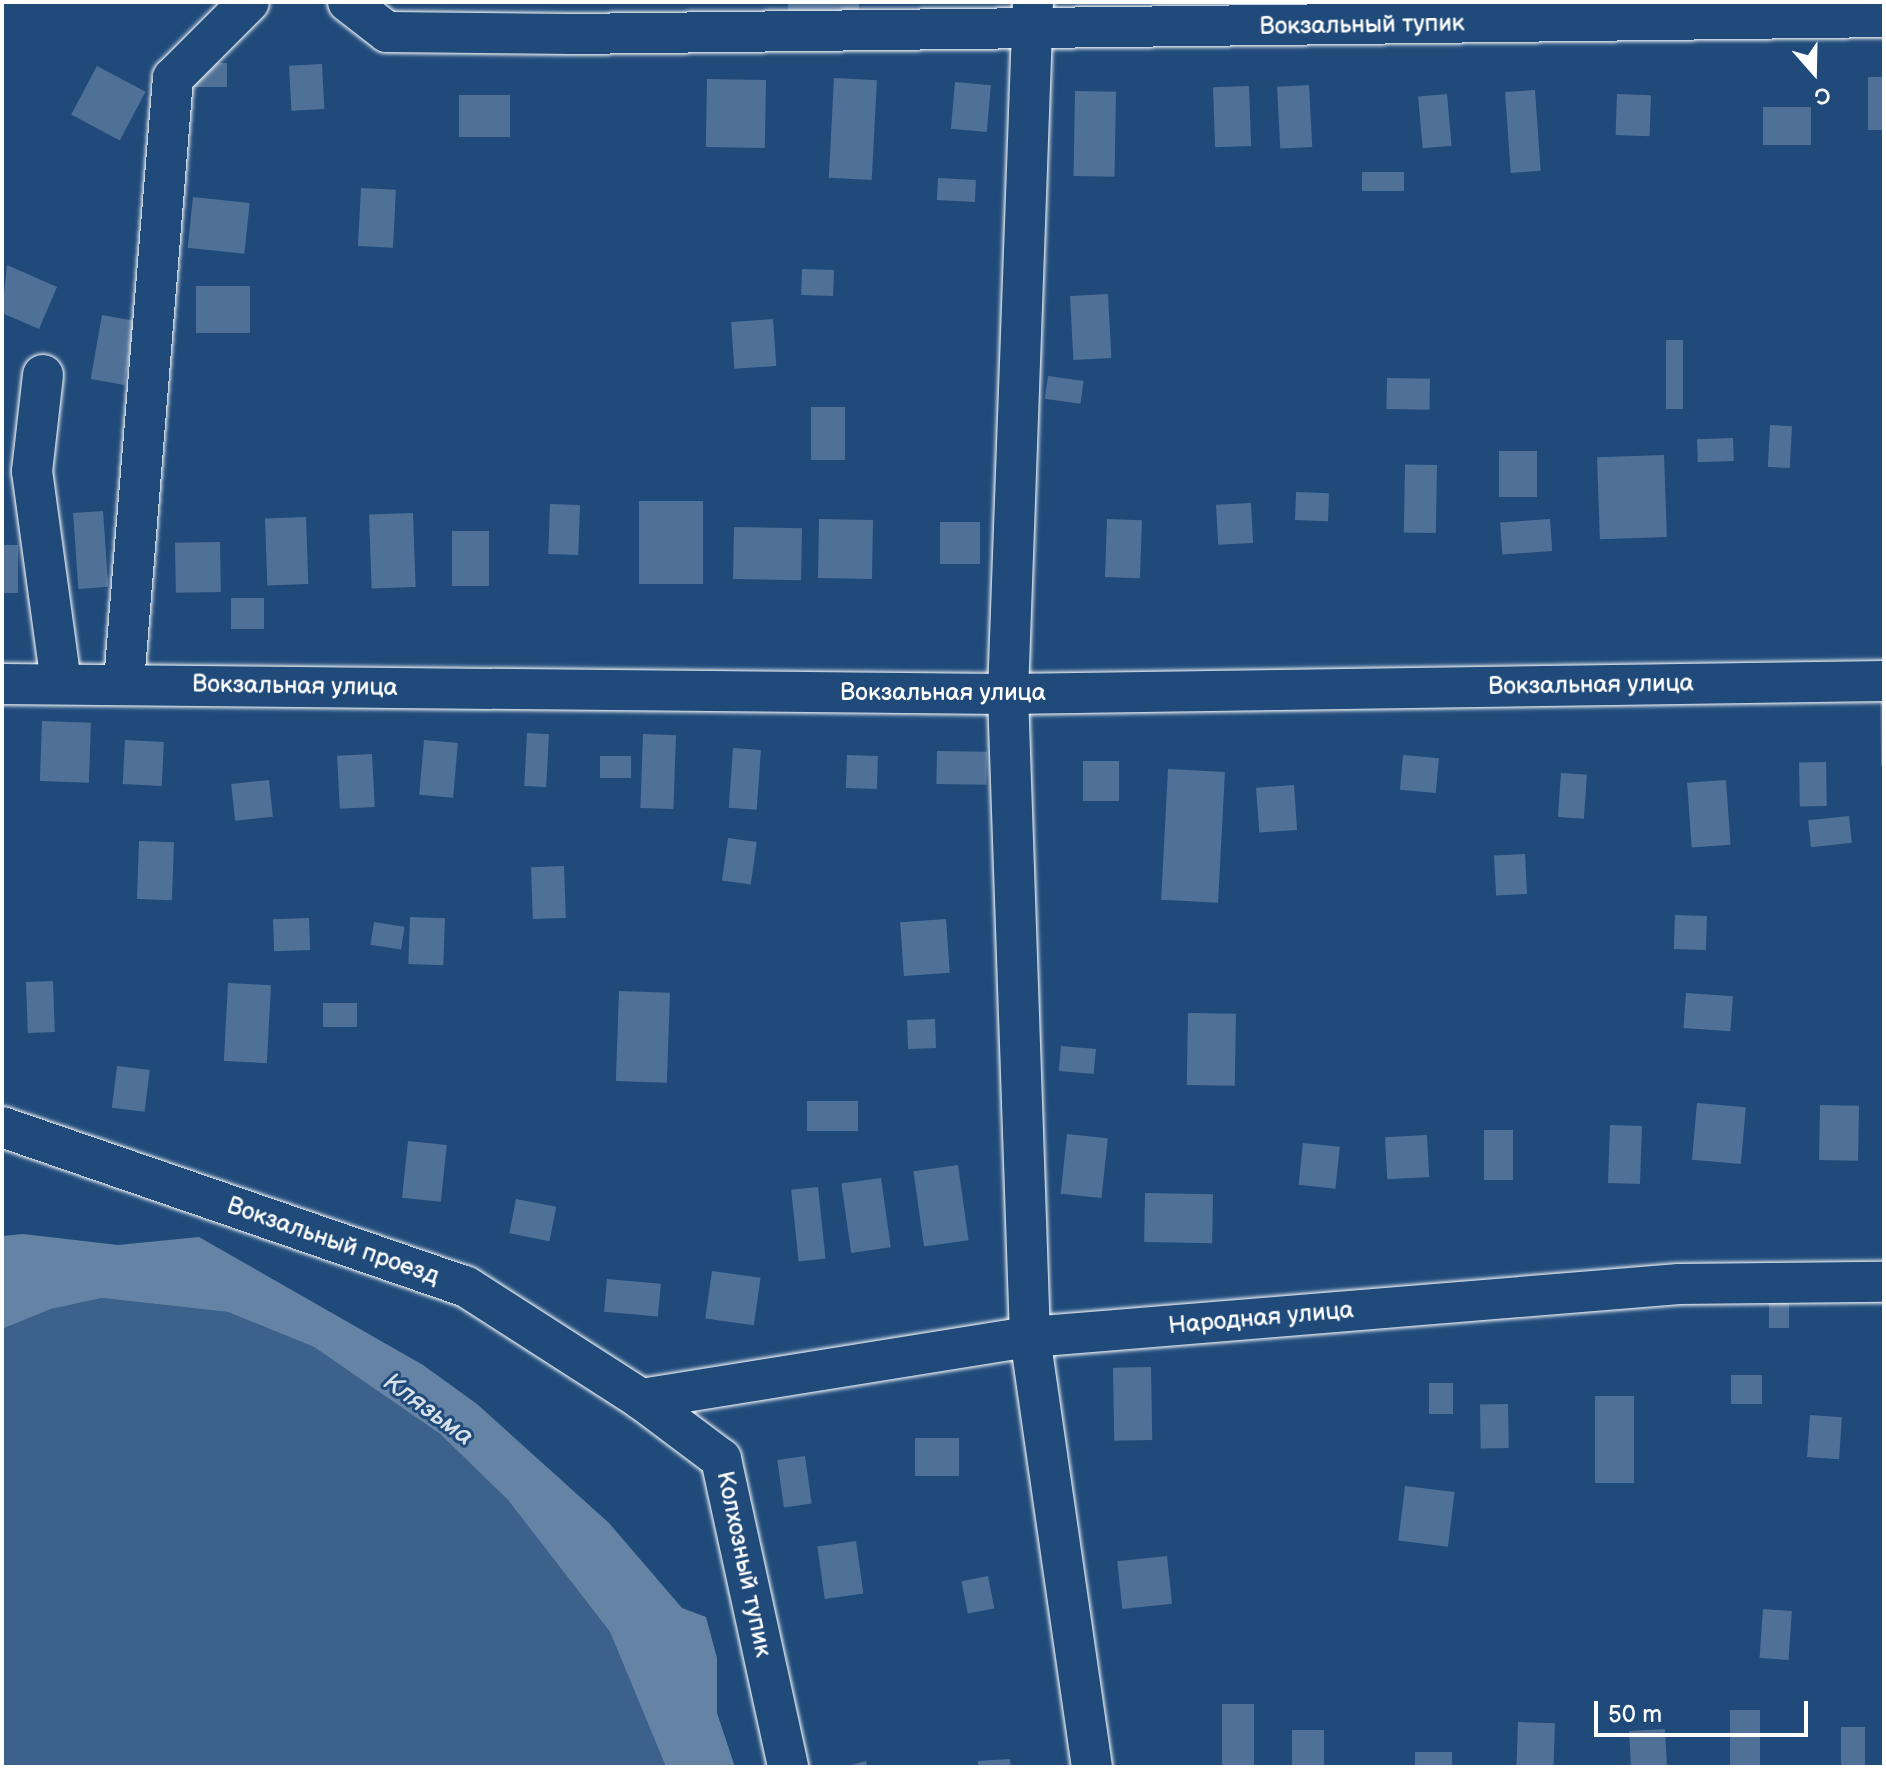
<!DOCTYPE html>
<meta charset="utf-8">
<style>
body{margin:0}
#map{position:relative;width:1886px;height:1769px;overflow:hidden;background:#1f4a7a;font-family:"Balsamiq Sans",sans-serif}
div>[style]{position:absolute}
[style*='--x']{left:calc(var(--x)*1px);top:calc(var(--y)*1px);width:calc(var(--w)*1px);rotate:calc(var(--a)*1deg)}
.green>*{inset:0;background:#3c618b}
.water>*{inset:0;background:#6583a4}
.building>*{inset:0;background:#507197;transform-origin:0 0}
.roads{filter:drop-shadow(0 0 2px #fff) drop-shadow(0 0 2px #fff)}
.minor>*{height:40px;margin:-20px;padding:0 20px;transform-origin:20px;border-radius:20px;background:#1f4a7a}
span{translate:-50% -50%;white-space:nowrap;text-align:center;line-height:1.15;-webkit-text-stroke:6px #1f4a7a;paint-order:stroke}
.street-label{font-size:24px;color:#fff}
.water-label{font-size:26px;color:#d8e0e8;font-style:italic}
.frame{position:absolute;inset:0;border:4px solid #fff;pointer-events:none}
.north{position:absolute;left:1774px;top:32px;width:80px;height:80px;-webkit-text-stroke:6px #1f4a7a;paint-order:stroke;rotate:160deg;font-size:22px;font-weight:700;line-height:32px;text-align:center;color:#fff}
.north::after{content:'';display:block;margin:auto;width:28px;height:36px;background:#fff;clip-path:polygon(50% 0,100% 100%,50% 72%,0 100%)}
.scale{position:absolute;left:1594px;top:1701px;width:214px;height:36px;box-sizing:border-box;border:4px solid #fff;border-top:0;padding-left:10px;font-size:24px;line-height:28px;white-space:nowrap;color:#fff;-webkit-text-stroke:6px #1f4a7a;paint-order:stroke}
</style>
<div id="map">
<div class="green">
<i style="clip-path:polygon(102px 1298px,228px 1312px,314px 1347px,440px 1434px,508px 1500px,610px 1632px,666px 1767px,2px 1767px,2px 1329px,51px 1309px)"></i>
</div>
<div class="water">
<i style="clip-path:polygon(23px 1234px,118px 1245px,199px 1237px,423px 1365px,477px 1404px,609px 1523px,682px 1608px,706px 1617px,717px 1658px,717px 1713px,735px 1767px,666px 1767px,610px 1632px,508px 1500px,440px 1434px,314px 1347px,228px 1312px,102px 1298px,51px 1309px,2px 1329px,2px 1236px)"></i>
</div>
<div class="building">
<i style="left:788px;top:2px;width:71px;height:18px"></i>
<i style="left:227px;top:63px;width:24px;height:34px;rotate:90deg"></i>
<i style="left:322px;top:64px;width:45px;height:33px;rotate:87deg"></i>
<i style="left:97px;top:66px;width:55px;height:55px;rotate:28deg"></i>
<i style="left:1868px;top:77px;width:16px;height:53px"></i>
<i style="left:834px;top:78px;width:43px;height:100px;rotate:3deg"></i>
<i style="left:707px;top:79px;width:59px;height:68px;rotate:1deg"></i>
<i style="left:955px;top:82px;width:36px;height:47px;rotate:5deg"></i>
<i style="left:1309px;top:85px;width:62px;height:32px;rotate:87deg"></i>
<i style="left:1249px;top:86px;width:60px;height:36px;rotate:88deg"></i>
<i style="left:1535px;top:90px;width:81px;height:30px;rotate:86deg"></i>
<i style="left:1075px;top:91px;width:41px;height:85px;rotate:1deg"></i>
<i style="left:1447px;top:94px;width:52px;height:29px;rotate:85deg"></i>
<i style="left:1617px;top:94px;width:34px;height:41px;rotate:2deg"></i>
<i style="left:459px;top:95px;width:51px;height:42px"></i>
<i style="left:1811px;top:107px;width:38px;height:48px;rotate:90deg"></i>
<i style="left:1362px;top:172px;width:42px;height:19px"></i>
<i style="left:938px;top:178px;width:38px;height:22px;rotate:3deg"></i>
<i style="left:361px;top:188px;width:35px;height:58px;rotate:3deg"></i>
<i style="left:193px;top:197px;width:57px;height:51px;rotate:6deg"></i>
<i style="clip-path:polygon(7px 265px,57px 287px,39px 329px,2px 313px)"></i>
<i style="left:802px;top:269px;width:32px;height:26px;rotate:2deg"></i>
<i style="left:196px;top:286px;width:54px;height:47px"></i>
<i style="left:1108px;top:294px;width:64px;height:38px;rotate:87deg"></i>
<i style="left:102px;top:315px;width:34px;height:65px;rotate:10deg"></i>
<i style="left:773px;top:319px;width:47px;height:42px;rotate:86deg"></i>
<i style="left:1666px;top:340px;width:17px;height:69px"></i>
<i style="left:1048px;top:376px;width:36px;height:23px;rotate:8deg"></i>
<i style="left:1387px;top:378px;width:43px;height:31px;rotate:1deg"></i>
<i style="left:811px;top:407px;width:34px;height:53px"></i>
<i style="left:1770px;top:425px;width:22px;height:42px;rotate:3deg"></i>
<i style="left:1733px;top:438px;width:23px;height:36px;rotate:88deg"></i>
<i style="left:1537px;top:451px;width:46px;height:38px;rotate:90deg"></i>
<i style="left:1664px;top:455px;width:82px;height:67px;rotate:88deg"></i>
<i style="left:1437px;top:465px;width:68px;height:32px;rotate:91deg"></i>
<i style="left:1296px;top:492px;width:33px;height:28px;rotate:2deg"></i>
<i style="left:639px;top:501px;width:64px;height:83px"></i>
<i style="left:1251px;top:503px;width:40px;height:35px;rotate:87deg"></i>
<i style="left:550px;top:504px;width:30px;height:50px;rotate:2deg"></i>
<i style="left:103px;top:511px;width:76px;height:30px;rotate:86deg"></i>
<i style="left:413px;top:513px;width:74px;height:44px;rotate:88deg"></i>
<i style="left:306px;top:517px;width:67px;height:41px;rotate:88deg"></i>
<i style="left:819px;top:519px;width:54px;height:59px;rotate:1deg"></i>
<i style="left:1107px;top:519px;width:35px;height:58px;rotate:2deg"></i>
<i style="left:1550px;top:519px;width:32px;height:50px;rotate:86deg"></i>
<i style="left:940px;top:522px;width:40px;height:42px"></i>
<i style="left:734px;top:527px;width:68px;height:52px;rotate:1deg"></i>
<i style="left:452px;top:531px;width:37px;height:55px"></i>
<i style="left:220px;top:542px;width:50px;height:45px;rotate:89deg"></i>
<i style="left:2px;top:545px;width:16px;height:48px"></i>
<i style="left:231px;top:598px;width:33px;height:31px"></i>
<i style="clip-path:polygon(1880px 698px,1884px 698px,1884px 766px,1881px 766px)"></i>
<i style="left:42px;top:721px;width:49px;height:60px;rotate:2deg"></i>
<i style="left:527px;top:733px;width:22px;height:53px;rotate:3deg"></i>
<i style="left:643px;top:734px;width:33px;height:74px;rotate:2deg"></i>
<i style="left:125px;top:740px;width:39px;height:44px;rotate:3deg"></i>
<i style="left:424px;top:740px;width:34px;height:55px;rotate:5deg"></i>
<i style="left:733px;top:748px;width:28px;height:60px;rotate:4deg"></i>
<i style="left:937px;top:751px;width:50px;height:33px;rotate:1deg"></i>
<i style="left:372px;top:754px;width:53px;height:35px;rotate:87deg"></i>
<i style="left:847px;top:755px;width:31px;height:33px;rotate:2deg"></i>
<i style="left:1403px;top:755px;width:36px;height:35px;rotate:5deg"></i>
<i style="left:600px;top:756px;width:31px;height:22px"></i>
<i style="left:1083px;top:761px;width:36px;height:40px"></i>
<i style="left:1826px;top:762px;width:44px;height:27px;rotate:89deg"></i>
<i style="left:1168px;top:769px;width:57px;height:131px;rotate:3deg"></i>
<i style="left:1561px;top:773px;width:26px;height:44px;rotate:4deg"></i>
<i style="left:269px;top:780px;width:37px;height:38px;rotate:84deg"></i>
<i style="left:1726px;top:780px;width:65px;height:39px;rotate:86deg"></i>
<i style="left:1294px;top:785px;width:45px;height:38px;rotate:86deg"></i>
<i style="left:1849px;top:816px;width:27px;height:41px;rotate:84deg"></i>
<i style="left:728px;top:838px;width:29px;height:43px;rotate:8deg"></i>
<i style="left:139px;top:841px;width:35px;height:58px;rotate:2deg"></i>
<i style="left:1525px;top:854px;width:40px;height:31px;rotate:87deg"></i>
<i style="left:564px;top:866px;width:52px;height:33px;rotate:88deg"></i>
<i style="left:1675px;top:915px;width:32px;height:34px;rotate:2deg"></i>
<i style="left:410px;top:917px;width:35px;height:47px;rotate:2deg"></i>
<i style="left:309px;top:918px;width:32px;height:36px;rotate:88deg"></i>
<i style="left:946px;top:919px;width:54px;height:46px;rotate:86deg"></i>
<i style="left:374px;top:922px;width:31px;height:23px;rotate:9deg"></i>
<i style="left:53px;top:981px;width:51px;height:27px;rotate:88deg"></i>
<i style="left:228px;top:983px;width:43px;height:78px;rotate:3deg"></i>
<i style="left:619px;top:991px;width:51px;height:90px;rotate:2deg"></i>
<i style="left:1686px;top:993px;width:47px;height:35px;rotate:4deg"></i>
<i style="left:323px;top:1003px;width:34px;height:24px"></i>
<i style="left:1188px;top:1013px;width:48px;height:72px;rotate:1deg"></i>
<i style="left:935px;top:1019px;width:29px;height:28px;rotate:88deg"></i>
<i style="left:1061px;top:1046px;width:35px;height:25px;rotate:5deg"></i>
<i style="left:117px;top:1066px;width:33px;height:42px;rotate:7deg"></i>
<i style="left:807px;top:1101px;width:51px;height:30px"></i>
<i style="left:1697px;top:1103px;width:49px;height:57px;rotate:5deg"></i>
<i style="left:1820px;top:1105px;width:39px;height:55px;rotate:1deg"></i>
<i style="left:1610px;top:1125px;width:32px;height:58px;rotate:2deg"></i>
<i style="left:1484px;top:1130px;width:29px;height:50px"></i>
<i style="left:1067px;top:1134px;width:41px;height:60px;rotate:6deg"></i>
<i style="left:1427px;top:1135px;width:42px;height:42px;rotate:87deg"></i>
<i style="left:408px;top:1141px;width:39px;height:57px;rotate:6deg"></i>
<i style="left:1303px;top:1143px;width:37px;height:42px;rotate:6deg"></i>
<i style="left:958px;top:1165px;width:76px;height:45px;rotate:82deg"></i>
<i style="left:881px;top:1178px;width:70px;height:40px;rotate:82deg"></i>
<i style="left:818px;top:1187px;width:72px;height:27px;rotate:84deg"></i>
<i style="left:1145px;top:1193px;width:68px;height:49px;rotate:1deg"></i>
<i style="left:516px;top:1199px;width:41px;height:35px;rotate:11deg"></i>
<i style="left:712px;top:1271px;width:49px;height:48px;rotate:8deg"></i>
<i style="left:607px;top:1279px;width:54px;height:33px;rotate:5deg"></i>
<i style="left:1769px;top:1299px;width:20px;height:29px"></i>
<i style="left:1151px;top:1367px;width:73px;height:38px;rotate:89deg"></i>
<i style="left:1731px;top:1375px;width:31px;height:29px"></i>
<i style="left:1429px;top:1383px;width:24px;height:31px"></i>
<i style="left:1595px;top:1396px;width:39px;height:87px"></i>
<i style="left:1508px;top:1404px;width:44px;height:28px;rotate:89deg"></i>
<i style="left:1810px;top:1415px;width:32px;height:42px;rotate:4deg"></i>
<i style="left:915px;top:1438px;width:44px;height:38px"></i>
<i style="left:805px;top:1456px;width:48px;height:28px;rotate:82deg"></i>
<i style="left:1405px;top:1486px;width:50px;height:55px;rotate:7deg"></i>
<i style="left:856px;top:1541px;width:53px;height:39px;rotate:82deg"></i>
<i style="left:1167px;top:1556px;width:48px;height:50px;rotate:84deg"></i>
<i style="left:988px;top:1576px;width:33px;height:27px;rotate:79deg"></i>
<i style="left:1763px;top:1609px;width:29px;height:49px;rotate:4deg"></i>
<i style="left:1222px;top:1704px;width:32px;height:63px"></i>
<i style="left:1730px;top:1710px;width:30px;height:57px"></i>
<i style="left:1518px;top:1722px;width:37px;height:45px;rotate:2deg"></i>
<i style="left:1841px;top:1727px;width:24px;height:40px"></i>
<i style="left:1665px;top:1729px;width:38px;height:36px;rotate:87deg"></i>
<i style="left:1292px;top:1730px;width:32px;height:37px"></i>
<i style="left:1452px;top:1752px;width:15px;height:37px;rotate:90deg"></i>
<i style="clip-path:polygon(1010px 1759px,1011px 1767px,978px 1767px,978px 1761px)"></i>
<i style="clip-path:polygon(866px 1761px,867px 1767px,847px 1767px,847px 1766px)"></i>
</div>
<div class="roads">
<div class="minor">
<i style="--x:348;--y:2;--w:49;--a:37.6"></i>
<i style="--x:387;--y:32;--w:185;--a:0.6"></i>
<i style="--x:572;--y:34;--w:1312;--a:-0.74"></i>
<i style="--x:1033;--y:2;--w:692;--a:92.07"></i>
<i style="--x:1008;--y:694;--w:643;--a:88.04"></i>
<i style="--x:1030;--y:1337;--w:434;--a:81.8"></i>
<i style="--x:43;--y:375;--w:97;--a:96.5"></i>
<i style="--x:32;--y:471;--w:215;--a:82.2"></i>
<i style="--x:124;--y:682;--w:606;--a:-85.36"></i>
<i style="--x:173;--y:78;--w:107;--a:-45"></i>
<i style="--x:2;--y:684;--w:1006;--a:0.57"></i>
<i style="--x:1008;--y:694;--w:876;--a:-0.85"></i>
<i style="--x:2;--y:1127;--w:490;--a:19"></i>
<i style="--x:465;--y:1286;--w:209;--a:32.7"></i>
<i style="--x:641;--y:1399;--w:100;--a:36.9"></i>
<i style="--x:721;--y:1459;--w:315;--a:77.7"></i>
<i style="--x:641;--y:1399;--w:394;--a:-9.1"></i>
<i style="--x:1030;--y:1337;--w:651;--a:-4.67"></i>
<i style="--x:1679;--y:1284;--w:205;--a:-0.6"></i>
</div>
</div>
<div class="street-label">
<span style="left:1362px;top:25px;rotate:-1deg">Вокзальный тупик</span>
<span style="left:1591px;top:685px;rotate:-1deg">Вокзальная улица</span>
<span style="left:295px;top:686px;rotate:1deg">Вокзальная улица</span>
<span style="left:943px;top:693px">Вокзальная улица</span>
<span style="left:333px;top:1241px;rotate:19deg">Вокзальный проезд</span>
<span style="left:1261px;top:1318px;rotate:-5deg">Народная улица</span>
<span style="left:744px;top:1564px;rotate:78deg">Колхозный тупик</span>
</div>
<div class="water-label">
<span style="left:428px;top:1410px;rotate:36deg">Клязьма</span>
</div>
<div class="frame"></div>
<div class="north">С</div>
<div class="scale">50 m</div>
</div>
